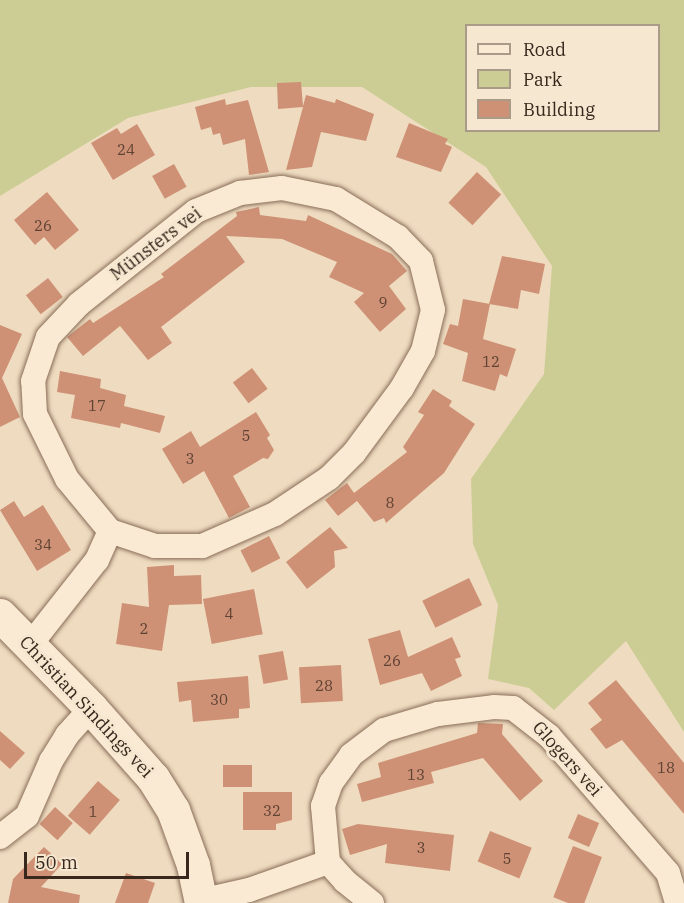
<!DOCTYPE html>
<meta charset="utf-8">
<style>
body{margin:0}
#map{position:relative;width:684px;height:903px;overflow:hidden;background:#efdcc0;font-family:"IBM Plex Serif",serif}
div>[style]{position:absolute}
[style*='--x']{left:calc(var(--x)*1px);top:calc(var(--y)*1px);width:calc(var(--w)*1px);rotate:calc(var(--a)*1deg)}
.green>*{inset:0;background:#cccd94}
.building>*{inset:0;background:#ce9175;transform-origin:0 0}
.roads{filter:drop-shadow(0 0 2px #896d58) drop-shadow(0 0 2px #896d58)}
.street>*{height:24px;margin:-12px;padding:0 12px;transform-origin:12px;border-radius:12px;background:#faead4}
.secondary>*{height:33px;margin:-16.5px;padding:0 16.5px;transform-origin:16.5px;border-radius:16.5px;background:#faead4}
span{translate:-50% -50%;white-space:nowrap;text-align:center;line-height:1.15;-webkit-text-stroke:6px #f6e7d0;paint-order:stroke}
.number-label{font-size:15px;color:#5e4233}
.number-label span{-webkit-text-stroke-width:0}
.street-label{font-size:18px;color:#38271d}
.legend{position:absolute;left:465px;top:24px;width:195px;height:108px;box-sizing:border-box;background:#f6e7d0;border:2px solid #aa9a88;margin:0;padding:8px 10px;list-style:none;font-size:18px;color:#38271d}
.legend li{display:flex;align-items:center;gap:12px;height:30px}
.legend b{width:30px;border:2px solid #aa9a88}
.scale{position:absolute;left:24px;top:852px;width:165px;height:27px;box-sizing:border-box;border:3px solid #38271d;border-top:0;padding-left:8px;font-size:18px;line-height:21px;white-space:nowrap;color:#38271d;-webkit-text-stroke:4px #f6e7d0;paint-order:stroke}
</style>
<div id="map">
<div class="green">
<i style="clip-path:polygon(evenodd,0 0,684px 0,684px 732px,626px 641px,554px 710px,529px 688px,488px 679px,498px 605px,473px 544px,471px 479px,544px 374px,552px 266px,486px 167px,362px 87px,251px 87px,128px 118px,0 196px,0 0,466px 26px,658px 26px,658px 130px,466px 130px,466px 26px)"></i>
</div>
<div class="building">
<i style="clip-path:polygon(301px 82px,303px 106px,306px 95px,335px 103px,336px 99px,374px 114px,366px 141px,321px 132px,312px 167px,286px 170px,303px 107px,278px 109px,277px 83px)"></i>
<i style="clip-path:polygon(225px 99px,226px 105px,248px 100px,269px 172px,249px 175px,245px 139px,223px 145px,220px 133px,213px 135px,211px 127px,201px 130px,195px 107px)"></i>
<i style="clip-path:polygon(409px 123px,448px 139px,445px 144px,452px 147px,441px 172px,396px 157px)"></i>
<i style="clip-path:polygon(137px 124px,155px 155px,113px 180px,91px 143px,117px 128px,121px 134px)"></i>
<i style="left:174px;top:164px;width:26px;height:25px;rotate:61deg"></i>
<i style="left:477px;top:172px;width:33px;height:42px;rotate:43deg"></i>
<i style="clip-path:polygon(47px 192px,79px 230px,55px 250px,44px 237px,35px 245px,14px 220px)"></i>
<i style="clip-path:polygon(259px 207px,260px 215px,306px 221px,308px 215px,392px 254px,407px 271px,389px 286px,406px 309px,380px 332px,354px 302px,364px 293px,329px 277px,337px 262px,282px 239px,226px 236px,245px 262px,161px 327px,172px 343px,148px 360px,120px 326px,83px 356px,67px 337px,90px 319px,93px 323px,164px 277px,161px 274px,237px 216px,236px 212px)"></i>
<i style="clip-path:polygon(502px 256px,545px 264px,539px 294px,521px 290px,518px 309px,489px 304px)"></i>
<i style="left:48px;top:278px;width:24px;height:28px;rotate:52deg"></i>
<i style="clip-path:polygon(463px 299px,490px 304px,483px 339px,516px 349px,507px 377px,500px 374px,495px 391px,462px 381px,468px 353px,443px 344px,450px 324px,458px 326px)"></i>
<i style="clip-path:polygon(0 325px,22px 334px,2px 378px,20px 417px,0 427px)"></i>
<i style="left:252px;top:368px;width:26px;height:24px;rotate:53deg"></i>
<i style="clip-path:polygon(60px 371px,101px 379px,100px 388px,126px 395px,124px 406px,165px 416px,160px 433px,121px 423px,120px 428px,71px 418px,75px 395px,57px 392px)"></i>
<i style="clip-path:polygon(433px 389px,452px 401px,449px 406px,475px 424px,444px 473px,386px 523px,384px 518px,374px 522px,357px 501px,338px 516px,325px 500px,347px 483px,354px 493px,407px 452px,403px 447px,424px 415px,418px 412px)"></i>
<i style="clip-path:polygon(256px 412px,270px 435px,267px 438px,274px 450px,268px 459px,263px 458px,233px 476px,250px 507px,229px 518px,204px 471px,183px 484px,162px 449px,191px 431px,200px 447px)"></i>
<i style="clip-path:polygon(14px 501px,24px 517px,43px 505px,71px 550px,37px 571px,0 510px)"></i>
<i style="clip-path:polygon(330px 527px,348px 548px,334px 551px,335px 567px,307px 589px,286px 562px)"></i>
<i style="left:269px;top:536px;width:25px;height:32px;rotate:63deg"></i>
<i style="clip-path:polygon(174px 565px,174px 576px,201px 575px,202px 604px,169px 605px,162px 651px,116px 644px,122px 603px,149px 607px,147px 567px)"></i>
<i style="left:469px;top:578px;width:30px;height:52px;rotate:64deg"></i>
<i style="left:254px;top:589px;width:46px;height:52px;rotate:79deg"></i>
<i style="clip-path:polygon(400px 630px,408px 657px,452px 637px,461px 657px,455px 659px,462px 676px,431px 691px,422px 673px,380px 685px,368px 639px)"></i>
<i style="left:283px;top:651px;width:29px;height:25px;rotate:80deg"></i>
<i style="left:341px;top:665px;width:36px;height:42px;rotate:87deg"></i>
<i style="clip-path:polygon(248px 676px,250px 708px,239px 709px,239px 718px,193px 722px,191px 700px,179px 702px,177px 682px)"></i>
<i style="clip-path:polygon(616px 680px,684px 763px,684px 814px,622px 740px,606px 749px,590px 729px,602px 720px,588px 703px)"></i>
<i style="clip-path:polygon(478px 723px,503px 724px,502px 734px,543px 781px,520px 801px,483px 758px,431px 772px,434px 783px,362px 802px,357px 784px,381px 777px,378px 763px,477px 733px)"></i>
<i style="clip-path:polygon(0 731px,25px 753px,10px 769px,0 760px)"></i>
<i style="left:223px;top:765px;width:29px;height:22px"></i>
<i style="left:98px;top:781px;width:29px;height:46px;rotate:41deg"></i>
<i style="clip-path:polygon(243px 792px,292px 792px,292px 820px,276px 824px,276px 830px,243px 830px)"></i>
<i style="left:55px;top:807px;width:24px;height:23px;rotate:42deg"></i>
<i style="left:578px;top:814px;width:23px;height:26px;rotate:23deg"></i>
<i style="clip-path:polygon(358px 824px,454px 835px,450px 871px,385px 863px,387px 844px,350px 855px,342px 829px)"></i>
<i style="left:490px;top:831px;width:45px;height:33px;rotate:22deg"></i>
<i style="left:573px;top:846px;width:31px;height:55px;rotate:21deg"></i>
<i style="clip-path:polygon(44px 847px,62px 864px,41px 887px,80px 895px,79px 903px,8px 903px,13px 879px)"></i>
<i style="clip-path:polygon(126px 873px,155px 883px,148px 903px,115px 903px)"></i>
</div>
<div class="roads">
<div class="street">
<i style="--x:282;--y:188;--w:55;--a:11.5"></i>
<i style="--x:336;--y:199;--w:73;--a:31.5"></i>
<i style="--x:398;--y:237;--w:33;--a:46"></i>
<i style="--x:421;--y:261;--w:50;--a:76.2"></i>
<i style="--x:433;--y:310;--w:42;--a:103.7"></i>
<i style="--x:423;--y:351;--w:43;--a:119.6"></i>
<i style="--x:402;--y:388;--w:81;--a:126.4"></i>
<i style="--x:354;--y:453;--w:35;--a:135"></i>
<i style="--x:329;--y:478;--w:65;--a:146.3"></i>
<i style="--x:275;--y:514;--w:80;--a:156.3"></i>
<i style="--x:202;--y:546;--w:47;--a:180"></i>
<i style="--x:155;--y:546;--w:47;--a:-161.6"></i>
<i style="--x:110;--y:531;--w:67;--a:-129.6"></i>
<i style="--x:67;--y:479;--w:72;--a:-116.2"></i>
<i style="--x:35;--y:414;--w:33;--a:-93"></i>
<i style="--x:33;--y:381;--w:46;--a:-71.2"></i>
<i style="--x:48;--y:337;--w:45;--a:-46.8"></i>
<i style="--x:79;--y:304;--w:149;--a:-38.5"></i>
<i style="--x:196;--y:211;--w:48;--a:-22.2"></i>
<i style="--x:240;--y:193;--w:42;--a:-6.8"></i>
<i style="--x:30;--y:645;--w:108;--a:-51.8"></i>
<i style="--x:97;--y:560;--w:32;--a:-66"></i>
<i style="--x:0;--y:837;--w:34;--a:-38"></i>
<i style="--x:27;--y:816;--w:60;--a:-66.4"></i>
<i style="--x:51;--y:761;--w:31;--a:-58"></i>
<i style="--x:67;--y:735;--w:36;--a:-48"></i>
<i style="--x:200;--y:901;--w:50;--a:-12.7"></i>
<i style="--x:249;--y:890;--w:84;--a:-19.5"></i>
<i style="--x:372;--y:903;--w:35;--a:-141"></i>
<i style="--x:345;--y:881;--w:25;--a:-132"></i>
<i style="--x:328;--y:862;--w:56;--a:-95.1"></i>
<i style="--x:323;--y:806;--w:24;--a:-71"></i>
<i style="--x:331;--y:783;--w:34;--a:-54"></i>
<i style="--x:351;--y:755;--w:41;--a:-37.1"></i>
<i style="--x:384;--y:730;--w:56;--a:-16.5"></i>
<i style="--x:438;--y:714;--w:56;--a:-7.1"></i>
<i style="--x:494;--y:707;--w:19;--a:3"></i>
<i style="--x:513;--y:708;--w:46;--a:37.9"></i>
<i style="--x:549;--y:736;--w:181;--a:49"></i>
<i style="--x:668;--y:873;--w:31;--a:73"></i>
</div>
<div class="secondary">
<i style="--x:0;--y:615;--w:130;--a:45.6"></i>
<i style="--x:91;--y:708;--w:94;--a:48.5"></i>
<i style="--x:153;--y:778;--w:38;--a:58"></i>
<i style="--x:173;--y:810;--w:59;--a:70"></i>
<i style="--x:193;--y:865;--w:39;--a:78"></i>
</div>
</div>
<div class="number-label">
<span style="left:126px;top:150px">24</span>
<span style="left:43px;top:226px">26</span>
<span style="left:383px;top:303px">9</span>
<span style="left:491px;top:362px">12</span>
<span style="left:97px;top:406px">17</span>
<span style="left:246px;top:436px">5</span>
<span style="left:190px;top:459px">3</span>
<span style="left:390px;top:503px">8</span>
<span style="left:43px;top:545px">34</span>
<span style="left:229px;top:614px">4</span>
<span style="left:144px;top:629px">2</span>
<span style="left:392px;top:661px">26</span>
<span style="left:324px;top:686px">28</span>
<span style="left:219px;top:700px">30</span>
<span style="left:666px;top:768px">18</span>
<span style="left:416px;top:775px">13</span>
<span style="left:272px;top:811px">32</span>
<span style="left:93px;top:812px">1</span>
<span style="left:421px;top:848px">3</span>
<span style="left:507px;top:859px">5</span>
</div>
<div class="street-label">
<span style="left:156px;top:244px;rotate:-37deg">Münsters vei</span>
<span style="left:86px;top:707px;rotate:47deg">Christian Sindings vei</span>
<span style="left:567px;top:759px;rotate:48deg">Glogers vei</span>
</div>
<ul class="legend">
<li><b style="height:8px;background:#faead4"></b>Road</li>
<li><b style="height:16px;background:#cccd94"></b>Park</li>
<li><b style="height:16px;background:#ce9175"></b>Building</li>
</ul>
<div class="scale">50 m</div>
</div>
